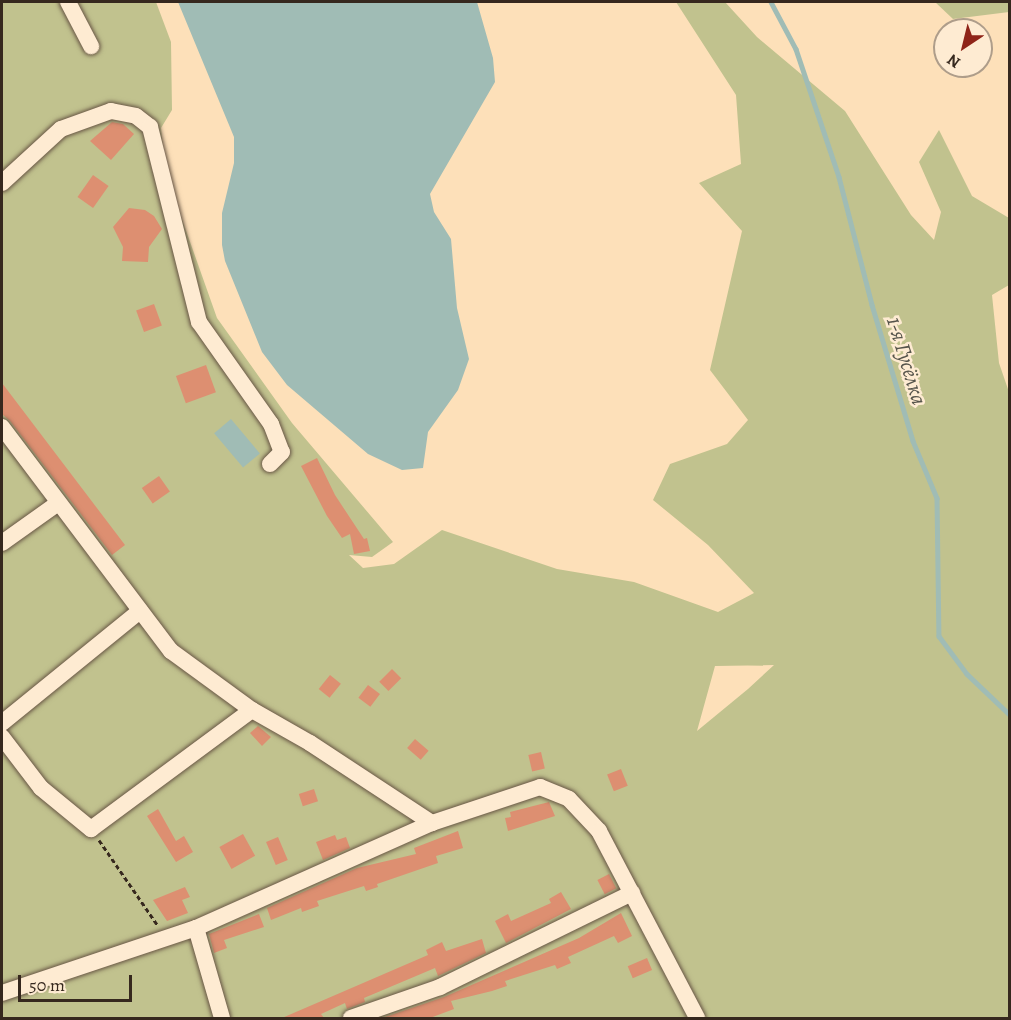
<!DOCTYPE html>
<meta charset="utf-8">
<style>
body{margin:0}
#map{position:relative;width:1011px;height:1020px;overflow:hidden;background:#fde0b9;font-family:Alegreya,serif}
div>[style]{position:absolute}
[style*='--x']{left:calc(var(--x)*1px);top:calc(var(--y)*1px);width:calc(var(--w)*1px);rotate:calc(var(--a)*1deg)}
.green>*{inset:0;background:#c1c28e}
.water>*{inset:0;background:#a0bcb5;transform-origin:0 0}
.stream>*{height:4.5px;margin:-2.25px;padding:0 2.25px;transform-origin:2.25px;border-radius:2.25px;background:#a0bcb5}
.building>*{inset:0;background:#dd8f71;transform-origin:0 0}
.path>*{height:3px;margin-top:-1.5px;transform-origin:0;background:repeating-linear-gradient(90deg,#36281e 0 4.5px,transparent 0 7.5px)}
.roads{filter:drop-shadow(0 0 2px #685645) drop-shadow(0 0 2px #685645)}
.minor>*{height:16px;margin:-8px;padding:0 8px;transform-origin:8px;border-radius:8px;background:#feebd2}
span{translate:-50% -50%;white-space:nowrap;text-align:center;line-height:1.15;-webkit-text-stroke:5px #feebd2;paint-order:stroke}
.water-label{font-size:22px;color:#56544b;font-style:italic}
.frame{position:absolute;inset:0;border:3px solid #36281e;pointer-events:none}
.north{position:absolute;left:933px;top:18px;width:60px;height:60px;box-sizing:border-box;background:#feebd2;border:2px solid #ae9d8a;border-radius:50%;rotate:215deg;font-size:16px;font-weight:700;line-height:24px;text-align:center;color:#36281e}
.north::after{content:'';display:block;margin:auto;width:21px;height:27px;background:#8f2418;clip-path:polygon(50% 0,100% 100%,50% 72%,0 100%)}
.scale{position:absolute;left:18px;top:975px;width:114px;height:27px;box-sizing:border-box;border:3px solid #36281e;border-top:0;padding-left:8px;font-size:18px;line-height:21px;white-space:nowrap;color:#36281e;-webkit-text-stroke:4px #feebd2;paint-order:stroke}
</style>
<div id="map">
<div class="green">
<i style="clip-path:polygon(evenodd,2px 2px,156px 2px,171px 42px,172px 110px,161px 128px,166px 174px,217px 318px,292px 423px,393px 542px,372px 557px,349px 555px,363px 568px,394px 564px,442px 530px,557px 569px,634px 582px,718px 612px,754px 593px,708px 545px,653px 500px,670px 464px,727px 444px,748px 420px,710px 370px,742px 231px,699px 183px,741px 164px,736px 95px,676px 2px,725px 2px,757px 37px,845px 111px,911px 215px,934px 240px,941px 212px,919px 162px,939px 130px,972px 196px,1009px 218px,1009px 285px,992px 295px,999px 363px,1010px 395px,1009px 1018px,2px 1018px,2px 2px,774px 665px,748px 689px,697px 731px,715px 666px,774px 665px)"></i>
<i style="clip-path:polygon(935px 2px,1009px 2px,1009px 12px,953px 19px)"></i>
</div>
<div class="water">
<i style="clip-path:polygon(178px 2px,477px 2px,493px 58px,495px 82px,430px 194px,434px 212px,451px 239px,457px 308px,469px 359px,458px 390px,428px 432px,423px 468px,402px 470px,368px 454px,287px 385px,262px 352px,225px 261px,222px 245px,222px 213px,234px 163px,234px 137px)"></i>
<i style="left:231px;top:419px;width:45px;height:22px;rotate:50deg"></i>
</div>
<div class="stream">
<i style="--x:771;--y:2;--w:53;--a:62"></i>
<i style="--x:796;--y:49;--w:135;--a:71.4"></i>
<i style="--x:839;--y:177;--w:132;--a:75.5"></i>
<i style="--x:872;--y:305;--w:142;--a:73.2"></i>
<i style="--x:913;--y:441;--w:62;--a:67.2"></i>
<i style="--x:937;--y:498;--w:138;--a:89.2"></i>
<i style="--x:939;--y:636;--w:47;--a:53.6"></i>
<i style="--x:967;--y:674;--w:59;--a:43.6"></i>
</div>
<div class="building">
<i style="clip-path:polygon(112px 122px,123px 124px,134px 134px,111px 160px,90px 141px)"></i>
<i style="left:93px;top:175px;width:19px;height:27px;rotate:35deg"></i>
<i style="clip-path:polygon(129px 208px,145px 210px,154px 216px,162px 229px,149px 247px,148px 262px,122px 261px,123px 247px,113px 227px)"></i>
<i style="left:154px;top:304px;width:23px;height:19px;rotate:70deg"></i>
<i style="left:206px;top:365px;width:29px;height:32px;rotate:70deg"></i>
<i style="clip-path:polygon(2px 383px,125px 545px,112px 555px,10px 421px,2px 414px)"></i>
<i style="clip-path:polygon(317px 458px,335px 495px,364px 539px,367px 538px,370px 551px,354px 554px,350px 534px,342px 538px,327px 516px,301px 466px)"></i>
<i style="left:159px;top:476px;width:19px;height:21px;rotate:55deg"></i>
<i style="left:392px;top:669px;width:13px;height:18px;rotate:45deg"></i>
<i style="left:330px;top:675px;width:14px;height:18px;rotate:39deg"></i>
<i style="left:368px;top:685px;width:15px;height:16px;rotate:37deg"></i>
<i style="clip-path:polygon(258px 726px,271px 737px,262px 746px,250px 733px)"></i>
<i style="left:415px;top:739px;width:18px;height:12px;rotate:41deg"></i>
<i style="left:541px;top:752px;width:17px;height:13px;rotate:77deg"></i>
<i style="left:621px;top:769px;width:18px;height:15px;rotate:68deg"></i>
<i style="left:314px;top:789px;width:13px;height:16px;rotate:72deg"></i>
<i style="clip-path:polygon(549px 802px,555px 816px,508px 831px,505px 818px,511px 817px,510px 812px)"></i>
<i style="clip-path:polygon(158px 809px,176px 841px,184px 836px,193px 852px,176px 862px,147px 816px)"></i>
<i style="clip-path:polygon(458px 831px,463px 848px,436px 856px,438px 863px,377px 884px,378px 887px,366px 891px,364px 886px,317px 901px,319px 906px,302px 912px,301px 908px,271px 920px,267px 908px,357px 868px,416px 854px,414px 848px)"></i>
<i style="left:243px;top:834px;width:25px;height:27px;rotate:61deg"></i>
<i style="clip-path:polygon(335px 835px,337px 840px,346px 837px,350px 848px,323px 860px,316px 842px)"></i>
<i style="left:278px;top:837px;width:25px;height:13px;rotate:67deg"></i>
<i style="left:609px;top:874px;width:16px;height:13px;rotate:63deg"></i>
<i style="clip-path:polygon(185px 887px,190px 897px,182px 900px,188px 913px,167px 921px,153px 900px)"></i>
<i style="clip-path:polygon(561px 892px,571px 909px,506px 943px,495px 921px,508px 914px,511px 921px,551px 903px,549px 899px)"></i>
<i style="clip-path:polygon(621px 913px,632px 936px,618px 943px,614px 936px,568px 957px,571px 963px,557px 969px,555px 965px,505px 981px,507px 986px,492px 991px,451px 1001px,454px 1009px,430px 1018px,382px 1018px,444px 997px,579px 938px)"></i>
<i style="clip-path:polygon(259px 914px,264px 927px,224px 940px,227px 948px,214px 953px,209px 934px)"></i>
<i style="clip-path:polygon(482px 939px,486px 953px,438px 976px,435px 968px,364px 998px,365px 1002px,347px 1009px,345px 1003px,321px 1014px,324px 1018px,282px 1018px,428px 955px,426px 950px,442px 942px,446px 951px)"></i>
<i style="left:647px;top:958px;width:13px;height:21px;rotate:67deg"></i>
</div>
<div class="path">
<i style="--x:99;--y:840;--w:104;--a:55.5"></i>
</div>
<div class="roads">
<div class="minor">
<i style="--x:68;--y:2;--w:50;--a:62.4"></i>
<i style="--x:2;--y:183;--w:80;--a:-42.5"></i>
<i style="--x:61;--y:129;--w:53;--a:-19.8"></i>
<i style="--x:111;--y:111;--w:25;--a:11"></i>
<i style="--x:136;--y:116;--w:18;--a:38"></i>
<i style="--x:150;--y:127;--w:201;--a:75.9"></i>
<i style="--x:199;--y:322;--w:125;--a:54.8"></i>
<i style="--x:271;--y:424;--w:30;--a:69"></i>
<i style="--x:282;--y:452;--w:17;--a:135"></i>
<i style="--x:2;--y:427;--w:281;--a:53"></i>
<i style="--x:171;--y:651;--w:100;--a:36.1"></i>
<i style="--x:252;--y:710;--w:67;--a:29.6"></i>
<i style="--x:310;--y:743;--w:146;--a:33.3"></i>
<i style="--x:432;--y:823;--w:114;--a:-18.4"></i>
<i style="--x:540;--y:787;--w:31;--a:22"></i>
<i style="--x:569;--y:799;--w:44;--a:46.8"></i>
<i style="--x:599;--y:831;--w:211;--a:62.3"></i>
<i style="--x:2;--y:543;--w:69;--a:-35.5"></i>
<i style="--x:2;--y:723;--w:178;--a:-39.1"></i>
<i style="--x:2;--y:737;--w:64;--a:52.6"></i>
<i style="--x:41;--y:788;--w:65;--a:39.4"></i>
<i style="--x:91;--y:829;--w:200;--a:-36.5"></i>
<i style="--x:196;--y:928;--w:94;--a:73.9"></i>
<i style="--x:2;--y:993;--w:205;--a:-18.5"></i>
<i style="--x:196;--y:928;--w:258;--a:-24"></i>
<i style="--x:351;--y:1018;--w:94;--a:-19.2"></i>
<i style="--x:440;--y:987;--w:214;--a:-26.1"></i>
</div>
</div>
<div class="water-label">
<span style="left:906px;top:361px;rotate:73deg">1-я Гусёлка</span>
</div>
<div class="frame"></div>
<div class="north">N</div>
<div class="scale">50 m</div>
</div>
